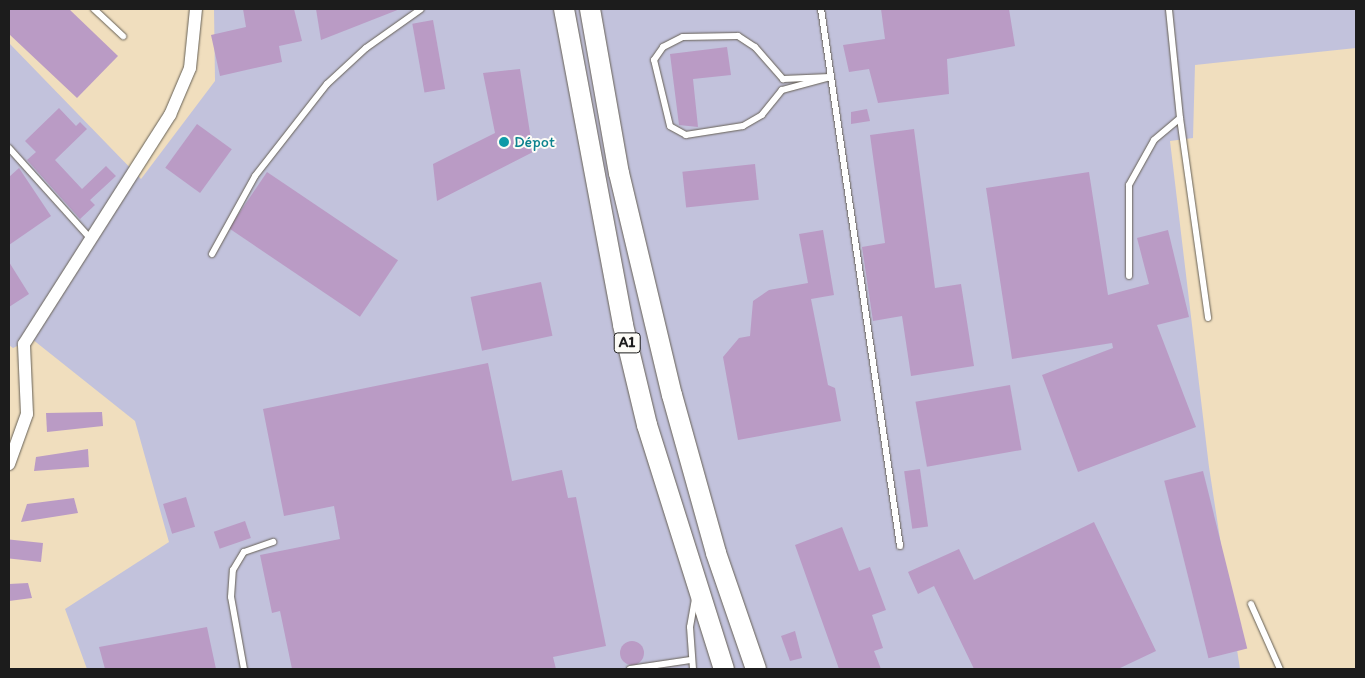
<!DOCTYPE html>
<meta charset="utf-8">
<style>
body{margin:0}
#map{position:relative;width:1365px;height:678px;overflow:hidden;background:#f0debe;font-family:Itim,sans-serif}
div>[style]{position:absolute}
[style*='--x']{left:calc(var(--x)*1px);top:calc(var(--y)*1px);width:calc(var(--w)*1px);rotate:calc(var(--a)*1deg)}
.industrial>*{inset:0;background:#c2c2dc}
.building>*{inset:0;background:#ba9bc5;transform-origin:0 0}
.round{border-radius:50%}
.roads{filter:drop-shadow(0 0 1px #666055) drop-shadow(0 0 1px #666055)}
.service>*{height:6px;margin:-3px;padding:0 3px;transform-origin:3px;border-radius:3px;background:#fff}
.minor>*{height:12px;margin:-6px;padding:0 6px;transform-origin:6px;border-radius:6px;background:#fff}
.trunk>*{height:20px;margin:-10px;padding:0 10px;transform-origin:10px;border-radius:10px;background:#fff}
.dots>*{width:14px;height:14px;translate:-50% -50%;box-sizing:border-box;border:2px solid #fdfcf7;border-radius:50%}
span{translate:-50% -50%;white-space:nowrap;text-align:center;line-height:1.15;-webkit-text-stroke:4px #fdfcf7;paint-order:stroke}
.shield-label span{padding:1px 4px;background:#fdfcf7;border:1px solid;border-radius:4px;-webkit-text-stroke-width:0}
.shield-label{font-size:15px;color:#1c1c1c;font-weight:700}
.culture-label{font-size:16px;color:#0d838f}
.left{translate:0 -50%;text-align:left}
.frame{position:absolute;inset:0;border:10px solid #1c1c1c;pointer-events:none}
</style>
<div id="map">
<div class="industrial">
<i style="clip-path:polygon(214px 9px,1356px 9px,1356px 48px,1195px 65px,1193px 138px,1170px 141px,1209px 467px,1240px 669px,87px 669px,65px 609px,169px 542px,135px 421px,32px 339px,13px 348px,9px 345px,9px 43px,141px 179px,215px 81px)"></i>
</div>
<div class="building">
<i style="clip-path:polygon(9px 9px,69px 9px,118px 56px,77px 98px,9px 34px)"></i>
<i style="clip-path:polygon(243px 9px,294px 9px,302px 41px,279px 46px,282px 62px,220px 76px,211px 35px,246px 27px)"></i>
<i style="clip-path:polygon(316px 9px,400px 9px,321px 40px)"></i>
<i style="clip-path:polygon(881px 9px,1009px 9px,1015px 46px,947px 59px,949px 94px,878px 103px,869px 69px,849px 72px,843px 45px,885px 39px)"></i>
<i style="left:433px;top:20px;width:70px;height:21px;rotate:80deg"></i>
<i style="clip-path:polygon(727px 47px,731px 75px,693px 79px,698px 127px,679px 125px,670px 54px)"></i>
<i style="clip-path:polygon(520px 69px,533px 152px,437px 201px,433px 164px,495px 133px,483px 73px)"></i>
<i style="clip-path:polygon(59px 108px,76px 126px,80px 122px,87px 129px,55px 160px,82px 189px,106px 166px,116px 176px,90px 200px,95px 205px,80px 219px,27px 160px,36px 152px,25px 141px)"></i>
<i style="clip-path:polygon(867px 109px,870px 121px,851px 124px,851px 112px)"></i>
<i style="left:197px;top:124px;width:43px;height:54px;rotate:36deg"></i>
<i style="clip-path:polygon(914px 129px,935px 288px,961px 284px,974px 366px,911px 376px,902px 316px,873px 321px,862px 247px,885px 243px,870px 135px)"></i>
<i style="left:755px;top:164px;width:36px;height:73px;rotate:84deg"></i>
<i style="clip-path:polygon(19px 168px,51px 216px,9px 245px,9px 177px)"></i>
<i style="left:267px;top:172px;width:158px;height:68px;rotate:34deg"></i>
<i style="clip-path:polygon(1089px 172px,1108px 295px,1149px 284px,1137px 238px,1168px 230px,1189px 317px,1157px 325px,1196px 427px,1078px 472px,1042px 375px,1113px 348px,1112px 343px,1012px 359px,986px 188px)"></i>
<i style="clip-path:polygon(823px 230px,834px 295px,811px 299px,828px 385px,835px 388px,841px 421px,738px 440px,723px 357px,739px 338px,750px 336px,753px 301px,769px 290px,808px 283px,799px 234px)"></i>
<i style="clip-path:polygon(9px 262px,29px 294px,9px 307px)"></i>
<i style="left:541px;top:282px;width:55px;height:72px;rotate:78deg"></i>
<i style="clip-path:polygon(488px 363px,512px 481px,562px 470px,568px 498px,576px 497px,606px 646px,553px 657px,556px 669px,292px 669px,280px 611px,272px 613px,260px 555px,340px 539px,334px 506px,284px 516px,263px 409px)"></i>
<i style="left:1010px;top:385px;width:66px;height:96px;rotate:80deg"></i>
<i style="clip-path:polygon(102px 412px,103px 426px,47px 432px,46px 413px)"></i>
<i style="clip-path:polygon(88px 449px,89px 467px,34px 471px,36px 457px)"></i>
<i style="left:920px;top:469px;width:58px;height:16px;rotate:82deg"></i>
<i style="left:1203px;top:471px;width:183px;height:40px;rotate:76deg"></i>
<i style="left:186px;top:497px;width:31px;height:24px;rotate:73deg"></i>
<i style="clip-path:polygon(74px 498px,78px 513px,21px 522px,27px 504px)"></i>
<i style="left:245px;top:521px;width:18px;height:33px;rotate:71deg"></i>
<i style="clip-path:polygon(1094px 522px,1156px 651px,1118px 669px,974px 669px,934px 586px,918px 594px,908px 572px,959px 549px,974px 580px)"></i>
<i style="clip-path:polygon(842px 527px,859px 571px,870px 567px,886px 610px,872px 615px,883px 648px,874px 651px,881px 669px,839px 669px,795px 545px)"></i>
<i style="left:43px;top:543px;width:19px;height:34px;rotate:96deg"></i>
<i style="clip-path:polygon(28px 583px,32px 598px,9px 601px,9px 584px)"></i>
<i style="clip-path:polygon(207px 627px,216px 669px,105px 669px,99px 647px)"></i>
<i style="clip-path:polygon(795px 631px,802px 658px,790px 661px,781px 636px)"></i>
<i class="round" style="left:620px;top:641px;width:24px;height:24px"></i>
</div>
<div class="roads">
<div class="service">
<i style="--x:94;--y:9;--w:40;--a:43"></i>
<i style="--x:821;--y:9;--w:543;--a:81.63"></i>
<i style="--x:738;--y:36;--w:20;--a:33"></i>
<i style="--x:755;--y:47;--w:43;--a:48.8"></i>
<i style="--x:783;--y:79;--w:47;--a:-2.4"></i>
<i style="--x:830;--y:77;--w:50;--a:164.8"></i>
<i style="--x:782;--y:90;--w:32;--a:129"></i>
<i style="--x:762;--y:115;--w:22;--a:150"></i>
<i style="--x:743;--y:126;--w:58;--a:171"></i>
<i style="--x:686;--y:135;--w:18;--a:-151"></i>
<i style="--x:670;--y:126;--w:68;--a:-103.6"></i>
<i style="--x:654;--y:60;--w:16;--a:-55"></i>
<i style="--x:663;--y:47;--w:22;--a:-27"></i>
<i style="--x:683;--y:37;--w:55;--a:-1"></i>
<i style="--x:1180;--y:118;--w:202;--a:82"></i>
<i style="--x:9;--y:148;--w:120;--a:48"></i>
<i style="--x:212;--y:254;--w:89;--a:-61.1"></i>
<i style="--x:255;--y:176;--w:117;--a:-52"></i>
<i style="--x:327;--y:84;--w:53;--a:-42.7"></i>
<i style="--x:366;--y:48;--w:67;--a:-35.3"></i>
<i style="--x:1129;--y:276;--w:91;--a:-90"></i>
<i style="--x:1129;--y:185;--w:51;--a:-60.9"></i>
<i style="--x:1154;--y:140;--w:34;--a:-40"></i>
<i style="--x:1180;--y:118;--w:110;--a:-95.8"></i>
<i style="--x:1251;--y:604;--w:71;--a:66"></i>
<i style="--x:244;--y:669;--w:73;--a:-100.2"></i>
<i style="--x:231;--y:597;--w:27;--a:-86"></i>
<i style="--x:233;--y:570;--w:21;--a:-59"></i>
<i style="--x:244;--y:552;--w:31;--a:-19"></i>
<i style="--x:630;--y:669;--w:61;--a:-8.5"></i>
<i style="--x:693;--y:669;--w:42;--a:-94.1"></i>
<i style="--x:690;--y:627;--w:29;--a:-80"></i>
</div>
<div class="minor">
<i style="--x:9;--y:464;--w:53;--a:-70.2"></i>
<i style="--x:27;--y:414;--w:70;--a:-92.5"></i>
<i style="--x:24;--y:344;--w:272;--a:-57.5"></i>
<i style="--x:170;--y:115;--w:51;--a:-66.9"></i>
<i style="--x:190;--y:68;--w:59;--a:-84.2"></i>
</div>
<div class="trunk">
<i style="--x:564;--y:9;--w:321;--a:79.4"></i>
<i style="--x:623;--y:325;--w:103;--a:76.5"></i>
<i style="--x:647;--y:425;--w:256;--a:72.5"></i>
<i style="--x:590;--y:9;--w:167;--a:80"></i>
<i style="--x:619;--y:173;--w:228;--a:76.6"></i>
<i style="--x:672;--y:395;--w:164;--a:74.4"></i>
<i style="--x:716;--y:553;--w:123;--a:71"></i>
</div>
</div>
<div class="dots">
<i style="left:504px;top:142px;background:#0f9aa8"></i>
</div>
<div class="shield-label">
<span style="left:627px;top:343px">A1</span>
</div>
<div class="culture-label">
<span class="left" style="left:514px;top:142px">Dépot</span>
</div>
<div class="frame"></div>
</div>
